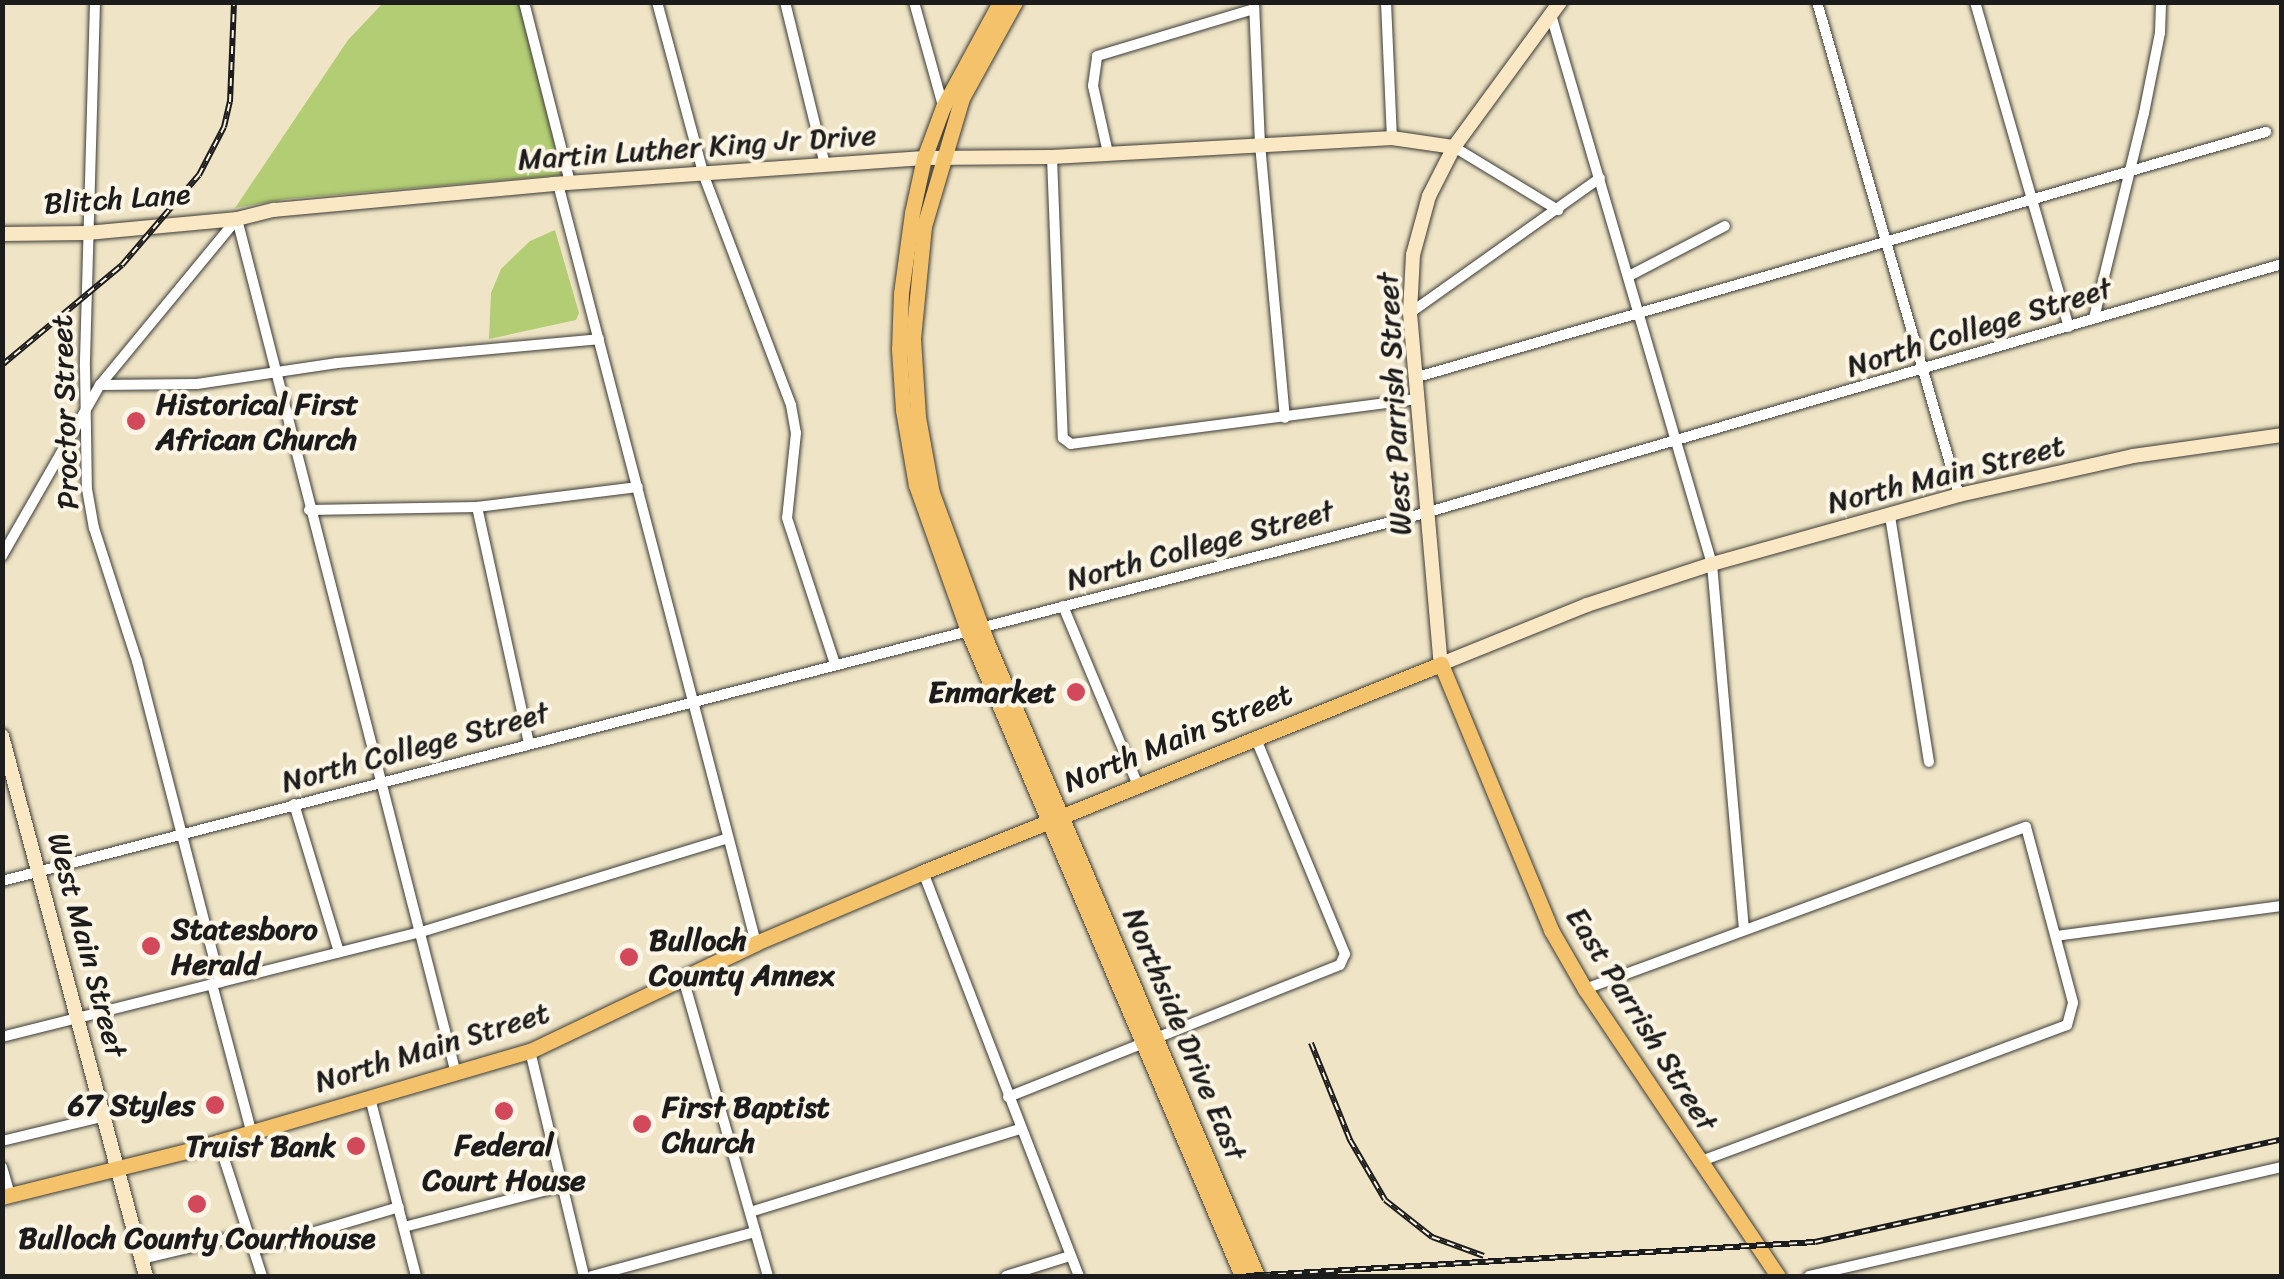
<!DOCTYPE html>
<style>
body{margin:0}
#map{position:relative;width:2284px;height:1279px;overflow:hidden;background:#efe5c6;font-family:Sriracha,sans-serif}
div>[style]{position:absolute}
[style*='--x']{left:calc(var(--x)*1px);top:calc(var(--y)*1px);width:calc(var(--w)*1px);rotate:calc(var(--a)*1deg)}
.green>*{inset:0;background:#b2cd73}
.roads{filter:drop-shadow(0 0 2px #3c3a36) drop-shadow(0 0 2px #3c3a36)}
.street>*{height:10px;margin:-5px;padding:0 5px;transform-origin:5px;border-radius:5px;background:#fff}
.secondary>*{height:14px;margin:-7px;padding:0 7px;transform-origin:7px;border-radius:7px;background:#fae7c3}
.primary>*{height:15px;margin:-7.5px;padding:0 7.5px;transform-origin:7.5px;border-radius:7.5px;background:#f3c26a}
.rail>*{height:6px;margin-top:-3px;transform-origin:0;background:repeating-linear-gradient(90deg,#fcf5e5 0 8px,#1c1c1c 0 16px);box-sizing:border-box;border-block:2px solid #1c1c1c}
.dots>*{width:28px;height:28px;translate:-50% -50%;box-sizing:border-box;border:5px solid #fcf5e5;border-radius:50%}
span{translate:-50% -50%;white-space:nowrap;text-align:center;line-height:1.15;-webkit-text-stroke:8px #fcf5e5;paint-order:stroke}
.street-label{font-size:30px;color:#1c1c1c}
.poi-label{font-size:30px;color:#1c1c1c;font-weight:700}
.left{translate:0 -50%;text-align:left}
.right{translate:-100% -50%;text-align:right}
.frame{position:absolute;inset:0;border:5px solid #1c1c1c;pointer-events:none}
</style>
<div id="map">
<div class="green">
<i style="clip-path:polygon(383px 3px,519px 3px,562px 175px,287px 199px,235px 208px,348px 40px)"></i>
<i style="clip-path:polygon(555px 230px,579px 313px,576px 320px,489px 339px,491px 293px,501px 269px,530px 241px)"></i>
</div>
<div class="roads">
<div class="street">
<i style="--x:95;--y:2;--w:365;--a:91.6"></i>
<i style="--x:85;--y:367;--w:122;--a:89.1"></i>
<i style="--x:87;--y:489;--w:40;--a:80"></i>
<i style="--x:94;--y:528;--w:140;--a:72.1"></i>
<i style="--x:137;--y:661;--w:332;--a:75.5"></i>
<i style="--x:524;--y:2;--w:187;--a:75.7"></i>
<i style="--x:657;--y:2;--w:180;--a:74.9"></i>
<i style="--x:704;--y:176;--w:245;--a:69.2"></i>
<i style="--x:791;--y:405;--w:28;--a:80"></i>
<i style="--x:796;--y:433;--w:85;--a:96"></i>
<i style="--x:787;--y:518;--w:154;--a:71.8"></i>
<i style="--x:785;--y:2;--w:168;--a:76.2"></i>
<i style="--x:914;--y:2;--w:108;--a:74.4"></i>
<i style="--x:1254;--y:2;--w:142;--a:87.6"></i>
<i style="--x:1260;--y:144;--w:275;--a:84.8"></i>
<i style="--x:1386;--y:2;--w:136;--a:87.5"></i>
<i style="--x:1817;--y:2;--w:513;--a:73.93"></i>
<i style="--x:1975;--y:2;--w:338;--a:73.9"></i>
<i style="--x:1551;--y:15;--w:572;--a:73.66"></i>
<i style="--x:1712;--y:564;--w:366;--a:85"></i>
<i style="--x:1454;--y:147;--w:122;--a:31.2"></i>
<i style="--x:1108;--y:153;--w:69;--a:-102.6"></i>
<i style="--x:1093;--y:86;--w:30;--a:-82"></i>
<i style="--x:1097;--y:56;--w:164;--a:-16.7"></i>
<i style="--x:1052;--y:157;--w:281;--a:87.8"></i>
<i style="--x:1063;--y:438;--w:10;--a:37"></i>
<i style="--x:1071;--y:444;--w:348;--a:-7.4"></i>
<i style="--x:558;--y:184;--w:784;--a:75.38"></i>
<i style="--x:237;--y:219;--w:883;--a:75.63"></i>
<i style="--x:1629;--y:276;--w:108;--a:-27.5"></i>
<i style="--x:1410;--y:313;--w:233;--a:-35.4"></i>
<i style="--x:2094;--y:318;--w:211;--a:-76.3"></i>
<i style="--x:2144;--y:113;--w:82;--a:-78.7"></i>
<i style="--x:2160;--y:33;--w:31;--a:-88"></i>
<i style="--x:1414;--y:378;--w:887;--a:-16.11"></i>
<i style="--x:100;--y:385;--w:97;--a:-0.6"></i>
<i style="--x:197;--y:384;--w:142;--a:-8.5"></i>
<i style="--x:337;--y:363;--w:263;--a:-5.2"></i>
<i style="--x:477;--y:507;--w:242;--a:77.6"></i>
<i style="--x:309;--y:510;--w:168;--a:-1"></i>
<i style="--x:477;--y:507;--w:162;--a:-7.1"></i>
<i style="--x:1890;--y:516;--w:249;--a:81"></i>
<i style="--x:2;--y:556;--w:197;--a:-60.2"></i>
<i style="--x:100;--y:385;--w:215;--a:-50.5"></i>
<i style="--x:1063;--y:606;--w:192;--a:67.3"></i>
<i style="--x:294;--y:804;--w:155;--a:73.1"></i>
<i style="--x:923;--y:872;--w:433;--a:68.9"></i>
<i style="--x:2;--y:881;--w:1470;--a:-14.5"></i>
<i style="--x:1425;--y:513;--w:892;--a:-16.2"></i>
<i style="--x:2056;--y:936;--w:228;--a:-7.6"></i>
<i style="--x:683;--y:978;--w:310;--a:74.1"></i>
<i style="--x:212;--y:984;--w:152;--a:75.1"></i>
<i style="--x:1585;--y:989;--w:470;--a:-20.2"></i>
<i style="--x:2026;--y:827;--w:182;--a:75"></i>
<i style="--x:2073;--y:1003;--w:23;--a:105"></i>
<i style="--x:2067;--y:1025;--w:393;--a:159.6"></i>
<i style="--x:2;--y:1037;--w:432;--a:-14.1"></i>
<i style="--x:421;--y:932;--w:321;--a:-17"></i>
<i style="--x:530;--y:1051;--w:231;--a:76.5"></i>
<i style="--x:1008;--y:1097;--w:357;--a:-21.7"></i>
<i style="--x:1340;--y:965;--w:12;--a:-66"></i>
<i style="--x:1345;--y:954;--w:235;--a:-112.5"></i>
<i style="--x:370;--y:1098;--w:184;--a:75.5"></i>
<i style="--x:218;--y:1140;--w:143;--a:72.1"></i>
<i style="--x:2;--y:1141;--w:106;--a:-13.6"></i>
<i style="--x:2;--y:1167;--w:29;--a:74"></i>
<i style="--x:750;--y:1212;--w:282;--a:-17.1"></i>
<i style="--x:404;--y:1227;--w:163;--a:-14.5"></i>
<i style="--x:254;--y:1250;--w:151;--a:-16.5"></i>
<i style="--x:142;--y:1259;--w:107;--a:-13.5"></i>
<i style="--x:592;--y:1276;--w:169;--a:-15.1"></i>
<i style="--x:1006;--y:1276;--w:67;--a:-17.4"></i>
<i style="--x:1809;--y:1276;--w:485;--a:-13"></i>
</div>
<div class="secondary">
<i style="--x:1560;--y:2;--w:180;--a:126.2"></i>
<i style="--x:1454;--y:147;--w:55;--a:117"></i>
<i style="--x:1429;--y:196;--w:61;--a:105.2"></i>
<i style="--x:1413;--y:255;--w:58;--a:93"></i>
<i style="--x:1410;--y:313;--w:352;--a:85"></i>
<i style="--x:1441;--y:664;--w:157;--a:-22"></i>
<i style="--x:1587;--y:605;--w:132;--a:-18.2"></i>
<i style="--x:1712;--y:564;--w:256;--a:-15.6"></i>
<i style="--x:1959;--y:495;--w:178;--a:-12.6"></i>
<i style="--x:2133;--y:456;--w:150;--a:-8"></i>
<i style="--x:2;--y:234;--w:85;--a:-0.7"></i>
<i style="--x:87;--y:233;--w:151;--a:-5.3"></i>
<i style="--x:237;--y:219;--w:38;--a:-14"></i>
<i style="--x:274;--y:210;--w:280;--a:-5.3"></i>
<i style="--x:553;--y:184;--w:372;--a:-4"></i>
<i style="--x:924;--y:158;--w:128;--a:-0.4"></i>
<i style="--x:1052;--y:157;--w:341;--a:-3.2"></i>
<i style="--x:1392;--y:138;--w:63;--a:8.3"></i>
<i style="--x:2;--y:736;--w:559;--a:75.07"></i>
</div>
<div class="primary">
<i style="--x:1000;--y:2;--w:119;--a:118.5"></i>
<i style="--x:943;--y:107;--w:54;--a:110.4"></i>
<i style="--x:924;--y:158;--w:56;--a:102.3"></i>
<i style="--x:912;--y:213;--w:81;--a:97.8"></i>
<i style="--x:901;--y:293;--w:56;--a:92"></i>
<i style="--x:899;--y:349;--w:61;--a:86.2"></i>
<i style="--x:903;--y:410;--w:76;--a:80.2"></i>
<i style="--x:916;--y:485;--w:155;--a:70.4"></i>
<i style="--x:968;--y:631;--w:701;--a:66.98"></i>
<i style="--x:1015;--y:2;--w:110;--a:118.9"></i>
<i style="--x:962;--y:98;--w:134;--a:106.5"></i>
<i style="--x:924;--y:226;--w:114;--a:95.6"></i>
<i style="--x:913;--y:339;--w:78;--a:86.3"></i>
<i style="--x:918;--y:417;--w:77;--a:79.6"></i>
<i style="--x:932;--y:493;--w:157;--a:69.8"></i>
<i style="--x:986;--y:640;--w:691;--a:66.92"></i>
<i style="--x:2;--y:1197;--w:191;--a:-14"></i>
<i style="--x:187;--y:1151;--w:357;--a:-16.3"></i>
<i style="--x:530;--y:1051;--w:250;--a:-25.5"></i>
<i style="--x:756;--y:943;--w:181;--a:-23"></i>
<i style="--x:923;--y:872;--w:558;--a:-21.88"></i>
<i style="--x:1441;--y:664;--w:288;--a:67.5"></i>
<i style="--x:1551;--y:930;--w:68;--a:60"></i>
<i style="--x:1585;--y:989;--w:346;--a:56.1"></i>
</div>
</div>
<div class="rail">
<i style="--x:2;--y:365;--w:156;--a:-39.8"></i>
<i style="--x:122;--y:265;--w:118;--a:-49.5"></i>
<i style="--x:199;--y:175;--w:54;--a:-62.5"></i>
<i style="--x:224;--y:127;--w:26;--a:-77"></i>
<i style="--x:230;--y:102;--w:100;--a:-87.7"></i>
<i style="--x:1311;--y:1043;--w:105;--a:68.1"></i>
<i style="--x:1350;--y:1140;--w:69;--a:59.7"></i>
<i style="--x:1385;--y:1200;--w:60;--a:38.2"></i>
<i style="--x:1432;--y:1237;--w:55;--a:20.1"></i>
<i style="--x:1246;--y:1276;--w:570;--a:-3.42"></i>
<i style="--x:1815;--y:1242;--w:478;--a:-12.4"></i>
</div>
<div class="dots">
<i style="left:136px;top:421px;background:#d1495b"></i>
<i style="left:1076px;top:692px;background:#d1495b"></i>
<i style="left:151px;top:946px;background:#d1495b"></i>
<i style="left:629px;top:957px;background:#d1495b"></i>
<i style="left:215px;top:1105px;background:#d1495b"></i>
<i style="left:504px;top:1111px;background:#d1495b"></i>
<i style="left:642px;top:1124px;background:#d1495b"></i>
<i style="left:356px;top:1146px;background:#d1495b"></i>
<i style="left:197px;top:1204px;background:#d1495b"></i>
</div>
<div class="street-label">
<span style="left:697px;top:147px;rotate:-4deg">Martin Luther King Jr Drive</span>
<span style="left:117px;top:199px;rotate:-4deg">Blitch Lane</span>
<span style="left:1979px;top:327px;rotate:-17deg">North College Street</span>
<span style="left:1394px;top:404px;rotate:-93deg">West Parrish Street</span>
<span style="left:65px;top:412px;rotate:-92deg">Proctor Street</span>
<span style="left:1946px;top:474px;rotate:-14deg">North Main Street</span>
<span style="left:1200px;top:545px;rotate:-15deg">North College Street</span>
<span style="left:1178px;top:738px;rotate:-22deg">North Main Street</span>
<span style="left:415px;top:747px;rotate:-15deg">North College Street</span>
<span style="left:87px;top:945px;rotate:75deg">West Main Street</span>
<span style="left:1642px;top:1019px;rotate:58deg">East Parrish Street</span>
<span style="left:1185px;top:1034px;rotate:67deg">Northside Drive East</span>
<span style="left:432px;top:1047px;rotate:-17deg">North Main Street</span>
</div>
<div class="poi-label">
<span class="left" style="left:156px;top:421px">Historical First<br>African Church</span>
<span class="right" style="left:1056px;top:692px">Enmarket</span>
<span class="left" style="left:171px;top:946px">Statesboro<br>Herald</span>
<span class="left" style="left:649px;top:957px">Bulloch<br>County Annex</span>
<span class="right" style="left:195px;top:1105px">67 Styles</span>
<span class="left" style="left:662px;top:1124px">First Baptist<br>Church</span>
<span style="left:504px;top:1162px">Federal<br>Court House</span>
<span class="right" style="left:336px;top:1146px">Truist Bank</span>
<span style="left:197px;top:1238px">Bulloch County Courthouse</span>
</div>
<div class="frame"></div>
</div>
